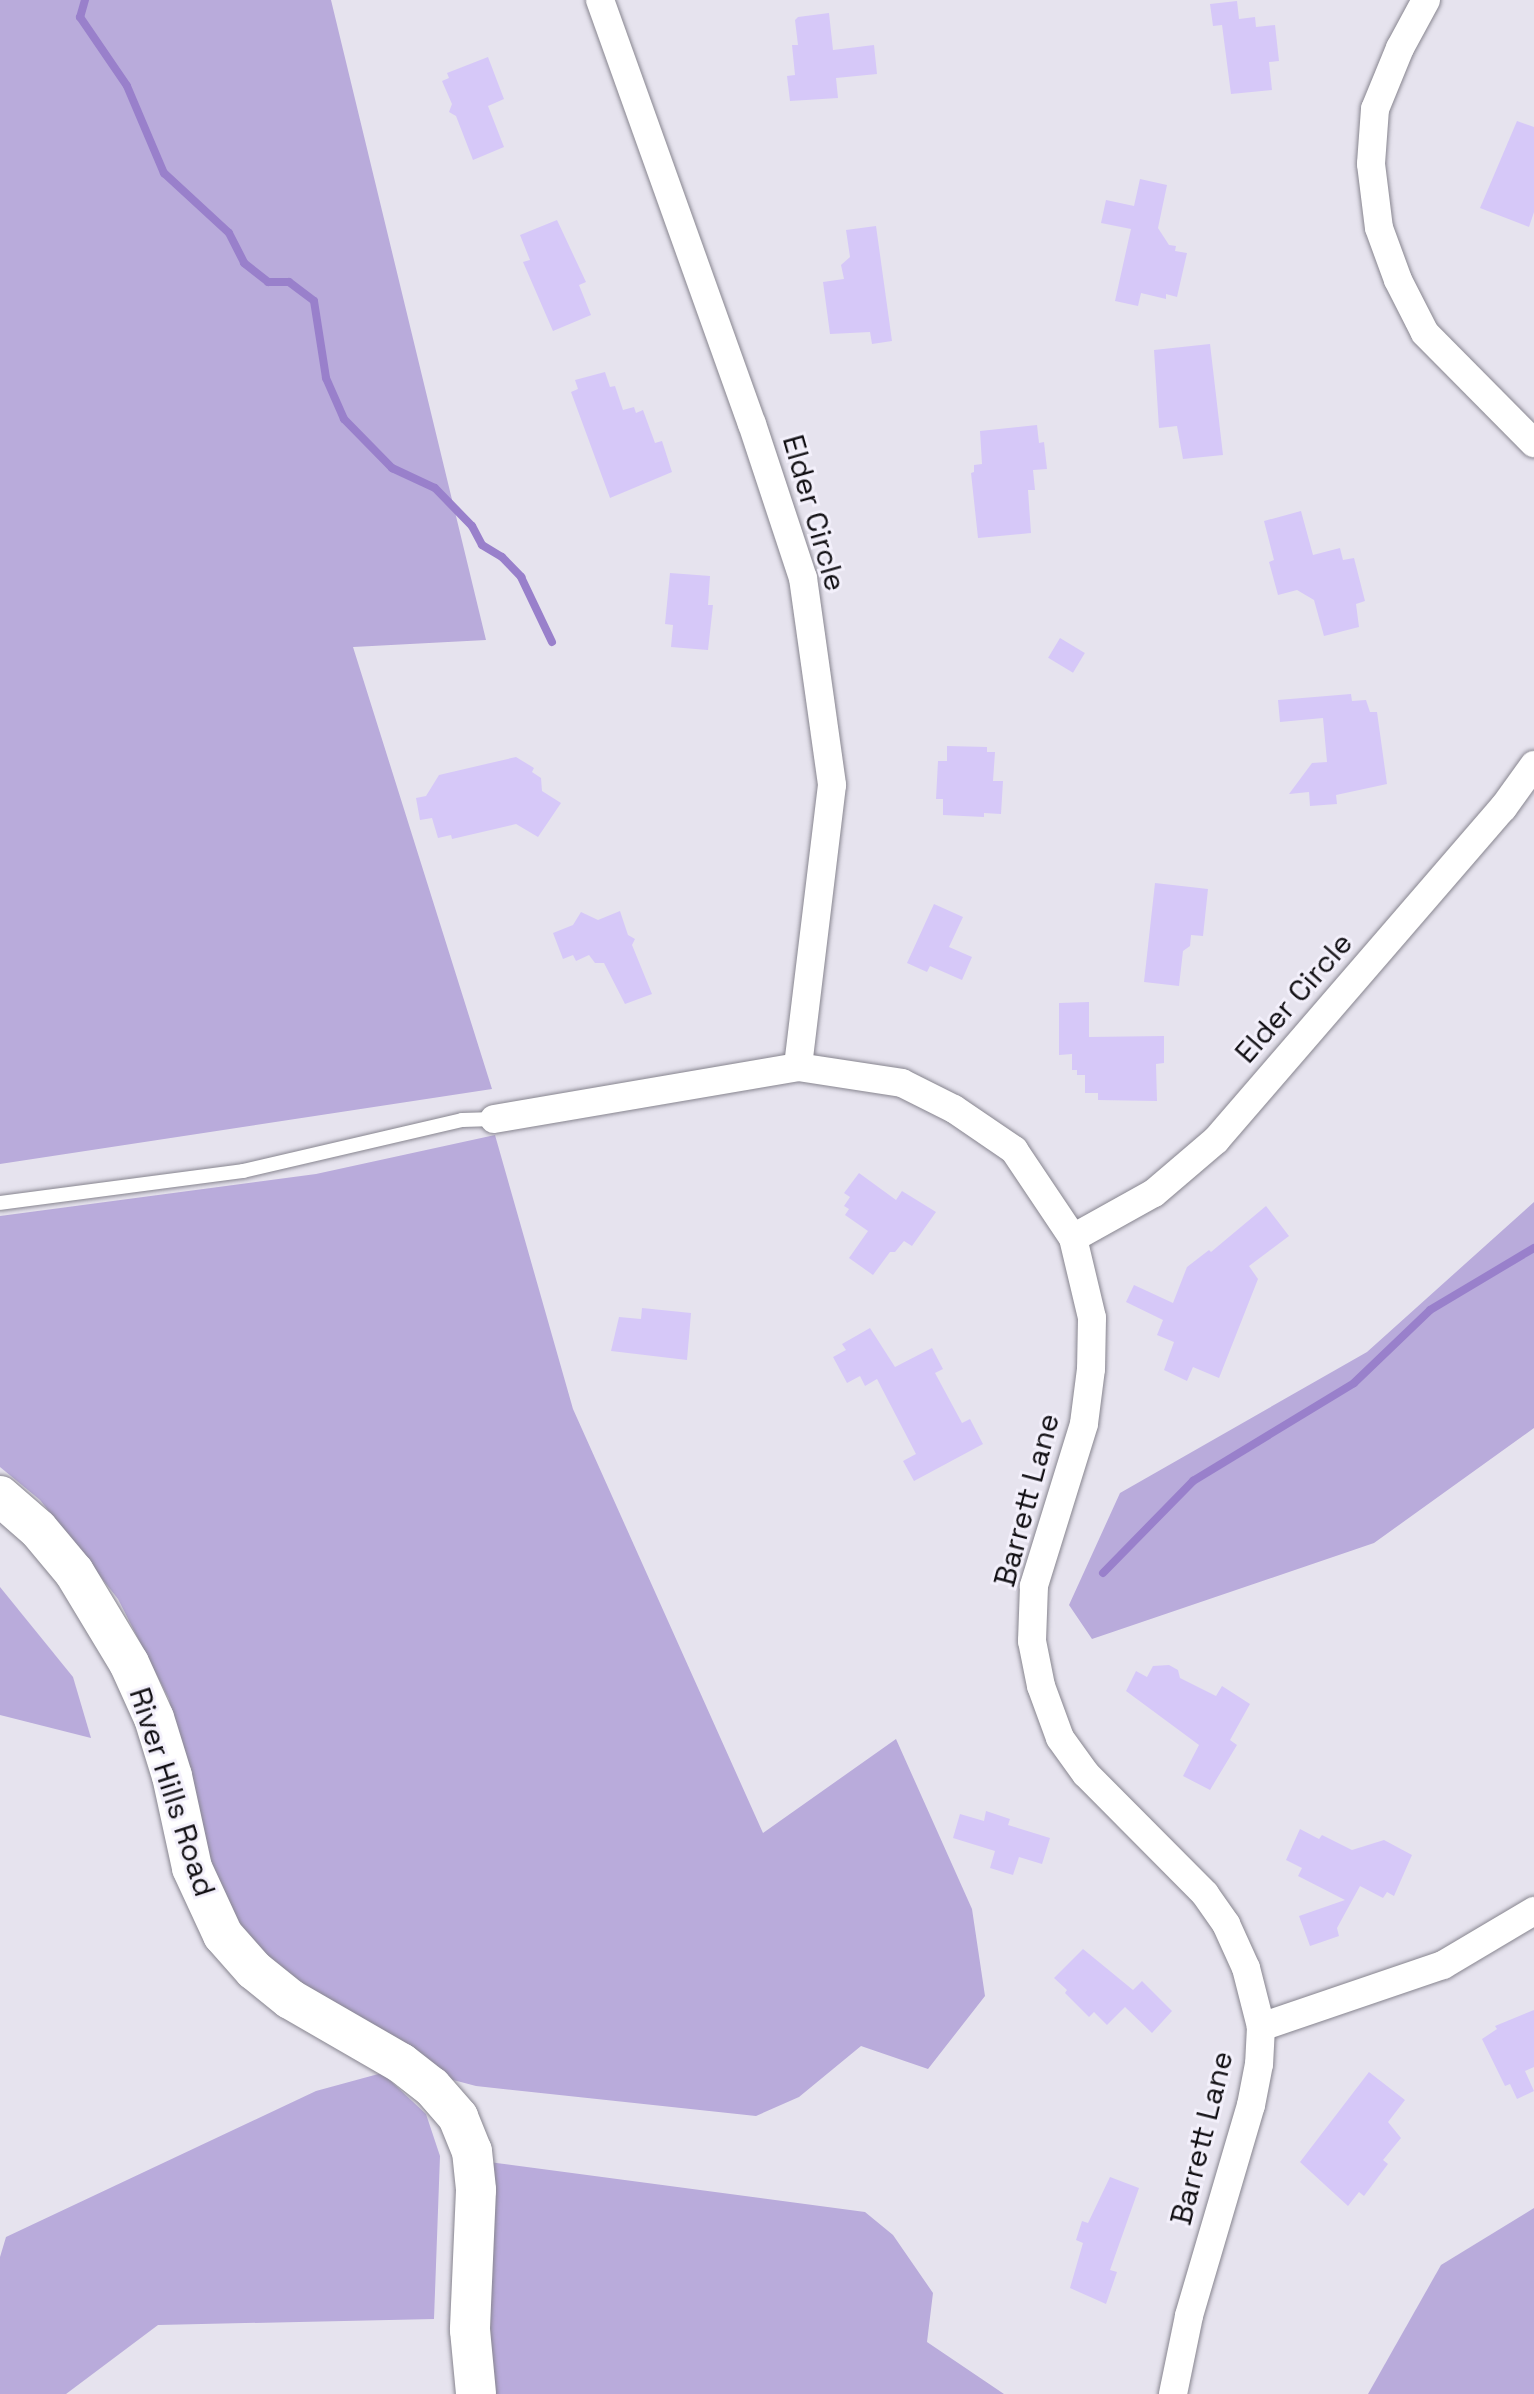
<!DOCTYPE html>
<style>
body{margin:0}
#map{position:relative;width:1534px;height:2394px;overflow:hidden;background:#e6e3ee;font-family:"Space Grotesk",sans-serif}
div>[style]{position:absolute}
[style*='--x']{left:calc(var(--x)*1px);top:calc(var(--y)*1px);width:calc(var(--w)*1px);rotate:calc(var(--a)*1deg)}
.green>*{inset:0;background:#b9abdb}
.stream>*{height:8px;margin:-4px;padding:0 4px;transform-origin:4px;border-radius:4px;background:#9980cb}
.building>*{inset:0;background:#d6c8f8;transform-origin:0 0}
.roads{filter:drop-shadow(0 0 2px #87858f) drop-shadow(0 0 2px #87858f)}
.lane>*{height:14px;margin:-7px;padding:0 7px;transform-origin:7px;border-radius:7px;background:#fff}
.street>*{height:28px;margin:-14px;padding:0 14px;transform-origin:14px;border-radius:14px;background:#fff}
.secondary>*{height:40px;margin:-20px;padding:0 20px;transform-origin:20px;border-radius:20px;background:#fff}
span{translate:-50% -50%;white-space:nowrap;text-align:center;line-height:1.15;-webkit-text-stroke:6px #f3f0fb;paint-order:stroke}
.street-label{font-size:30px;color:#110f13}
</style>
<div id="map">
<div class="green">
<i style="clip-path:polygon(0 0,331px 0,486px 640px,353px 647px,492px 1089px,0 1164px)"></i>
<i style="clip-path:polygon(495px 1135px,573px 1409px,763px 1833px,896px 1739px,972px 1909px,985px 1996px,928px 2069px,861px 2046px,799px 2097px,756px 2116px,476px 2086px,438px 2076px,256px 1952px,227px 1908px,195px 1827px,169px 1699px,118px 1599px,40px 1500px,0 1467px,0 1216px,316px 1174px)"></i>
<i style="clip-path:polygon(1534px 1202px,1534px 1428px,1374px 1543px,1092px 1639px,1069px 1605px,1120px 1493px,1367px 1352px)"></i>
<i style="clip-path:polygon(0 1587px,73px 1677px,91px 1738px,0 1715px)"></i>
<i style="clip-path:polygon(382px 2073px,426px 2114px,440px 2156px,434px 2319px,158px 2325px,66px 2394px,0 2394px,0 2257px,6px 2237px,316px 2091px)"></i>
<i style="clip-path:polygon(489px 2162px,865px 2212px,893px 2235px,933px 2293px,927px 2342px,1004px 2394px,491px 2394px)"></i>
<i style="clip-path:polygon(1534px 2208px,1534px 2394px,1368px 2394px,1441px 2265px)"></i>
</div>
<div class="stream">
<i style="--x:85;--y:0;--w:18;--a:106"></i>
<i style="--x:80;--y:17;--w:83;--a:55.7"></i>
<i style="--x:127;--y:86;--w:95;--a:67"></i>
<i style="--x:164;--y:173;--w:88;--a:42.7"></i>
<i style="--x:229;--y:233;--w:34;--a:63"></i>
<i style="--x:244;--y:263;--w:31;--a:38"></i>
<i style="--x:268;--y:282;--w:21;--a:0"></i>
<i style="--x:289;--y:282;--w:31;--a:37"></i>
<i style="--x:314;--y:301;--w:78;--a:81.1"></i>
<i style="--x:326;--y:378;--w:45;--a:66.3"></i>
<i style="--x:344;--y:419;--w:69;--a:45.6"></i>
<i style="--x:392;--y:468;--w:47;--a:24.9"></i>
<i style="--x:435;--y:488;--w:53;--a:45.8"></i>
<i style="--x:472;--y:526;--w:21;--a:62"></i>
<i style="--x:482;--y:545;--w:23;--a:31"></i>
<i style="--x:502;--y:557;--w:28;--a:46"></i>
<i style="--x:521;--y:577;--w:72;--a:64.5"></i>
<i style="--x:1103;--y:1573;--w:129;--a:-45.6"></i>
<i style="--x:1193;--y:1481;--w:188;--a:-31.3"></i>
<i style="--x:1354;--y:1383;--w:105;--a:-43.8"></i>
<i style="--x:1430;--y:1310;--w:121;--a:-30.8"></i>
</div>
<div class="building">
<i style="clip-path:polygon(1237px 1px,1239px 19px,1255px 17px,1256px 27px,1275px 25px,1279px 61px,1269px 62px,1272px 90px,1231px 94px,1222px 25px,1213px 26px,1210px 4px)"></i>
<i style="clip-path:polygon(829px 13px,833px 50px,874px 45px,877px 74px,836px 78px,838px 98px,790px 101px,787px 76px,795px 75px,792px 45px,798px 45px,795px 20px,798px 17px)"></i>
<i style="clip-path:polygon(488px 57px,504px 99px,488px 106px,504px 147px,473px 160px,456px 116px,449px 112px,452px 104px,442px 81px,449px 78px,447px 73px)"></i>
<i style="clip-path:polygon(1517px 121px,1534px 127px,1534px 212px,1529px 227px,1480px 208px)"></i>
<i style="clip-path:polygon(1140px 179px,1167px 185px,1158px 228px,1169px 245px,1176px 246px,1175px 251px,1187px 253px,1177px 297px,1166px 294px,1166px 299px,1141px 293px,1138px 306px,1115px 301px,1131px 229px,1101px 223px,1106px 200px,1134px 206px)"></i>
<i style="clip-path:polygon(557px 220px,586px 282px,579px 285px,591px 315px,553px 331px,523px 262px,530px 260px,520px 235px)"></i>
<i style="clip-path:polygon(876px 226px,892px 341px,872px 344px,870px 332px,830px 334px,823px 282px,844px 279px,841px 265px,850px 257px,846px 230px)"></i>
<i style="clip-path:polygon(1210px 344px,1223px 455px,1183px 459px,1177px 426px,1159px 428px,1154px 350px)"></i>
<i style="clip-path:polygon(605px 372px,610px 387px,615px 386px,623px 410px,634px 407px,636px 413px,643px 410px,655px 443px,662px 441px,672px 472px,610px 498px,571px 392px,578px 389px,575px 380px)"></i>
<i style="clip-path:polygon(1037px 425px,1039px 443px,1044px 442px,1047px 469px,1033px 470px,1035px 490px,1028px 490px,1031px 533px,978px 538px,971px 473px,974px 472px,974px 465px,982px 464px,980px 431px)"></i>
<i style="clip-path:polygon(1301px 511px,1313px 555px,1340px 548px,1343px 560px,1354px 558px,1365px 601px,1356px 604px,1359px 627px,1324px 636px,1314px 600px,1297px 590px,1278px 595px,1269px 562px,1274px 560px,1264px 521px)"></i>
<i style="clip-path:polygon(670px 573px,710px 576px,708px 605px,713px 605px,708px 650px,671px 647px,673px 625px,665px 624px)"></i>
<i style="left:1060px;top:638px;width:29px;height:23px;rotate:31deg"></i>
<i style="clip-path:polygon(1351px 694px,1352px 701px,1366px 700px,1370px 712px,1377px 712px,1387px 784px,1336px 795px,1337px 804px,1310px 806px,1309px 792px,1289px 794px,1312px 763px,1327px 762px,1323px 718px,1280px 722px,1278px 700px)"></i>
<i style="clip-path:polygon(947px 746px,987px 747px,987px 752px,995px 752px,993px 781px,1003px 781px,1001px 814px,984px 813px,984px 817px,943px 815px,943px 799px,936px 799px,938px 761px,947px 761px)"></i>
<i style="clip-path:polygon(516px 757px,534px 768px,532px 772px,541px 778px,542px 791px,561px 803px,538px 837px,516px 824px,452px 839px,451px 835px,438px 838px,432px 818px,420px 820px,416px 798px,426px 796px,439px 775px)"></i>
<i style="clip-path:polygon(1155px 883px,1208px 889px,1203px 936px,1191px 935px,1190px 946px,1183px 951px,1179px 986px,1144px 982px)"></i>
<i style="clip-path:polygon(934px 904px,963px 917px,949px 947px,972px 957px,962px 980px,930px 966px,927px 972px,907px 963px)"></i>
<i style="clip-path:polygon(620px 911px,628px 935px,635px 939px,632px 945px,652px 994px,625px 1004px,604px 963px,595px 963px,589px 955px,576px 961px,573px 955px,563px 959px,553px 933px,573px 925px,581px 912px,598px 920px)"></i>
<i style="clip-path:polygon(1089px 1002px,1089px 1037px,1164px 1036px,1164px 1063px,1156px 1064px,1157px 1101px,1098px 1100px,1098px 1093px,1085px 1093px,1085px 1075px,1077px 1075px,1077px 1070px,1072px 1070px,1072px 1054px,1059px 1055px,1059px 1003px)"></i>
<i style="clip-path:polygon(859px 1173px,896px 1200px,902px 1191px,936px 1212px,912px 1246px,904px 1241px,895px 1252px,890px 1252px,873px 1275px,849px 1258px,868px 1231px,845px 1215px,849px 1209px,844px 1206px,850px 1197px,844px 1193px)"></i>
<i style="clip-path:polygon(1266px 1206px,1289px 1236px,1249px 1266px,1258px 1279px,1219px 1378px,1193px 1367px,1187px 1381px,1164px 1370px,1174px 1342px,1157px 1335px,1163px 1320px,1126px 1302px,1134px 1285px,1173px 1303px,1187px 1267px,1209px 1250px,1211px 1252px)"></i>
<i style="clip-path:polygon(642px 1308px,691px 1313px,687px 1360px,611px 1351px,619px 1317px,641px 1319px)"></i>
<i style="clip-path:polygon(870px 1328px,895px 1367px,932px 1348px,943px 1369px,935px 1373px,962px 1423px,970px 1419px,983px 1444px,914px 1481px,903px 1461px,916px 1454px,877px 1379px,865px 1386px,860px 1376px,847px 1383px,833px 1357px,846px 1350px,842px 1344px)"></i>
<i style="clip-path:polygon(1169px 1665px,1178px 1670px,1180px 1678px,1216px 1696px,1222px 1686px,1250px 1704px,1230px 1740px,1237px 1745px,1210px 1790px,1183px 1776px,1199px 1745px,1126px 1691px,1136px 1671px,1147px 1677px,1153px 1666px)"></i>
<i style="clip-path:polygon(986px 1811px,1010px 1819px,1008px 1825px,1050px 1838px,1042px 1864px,1019px 1857px,1013px 1875px,990px 1868px,995px 1851px,953px 1838px,960px 1814px,984px 1821px)"></i>
<i style="clip-path:polygon(1300px 1829px,1319px 1839px,1322px 1835px,1352px 1850px,1384px 1840px,1412px 1855px,1394px 1896px,1387px 1892px,1383px 1898px,1360px 1886px,1337px 1928px,1339px 1936px,1310px 1946px,1299px 1916px,1345px 1900px,1298px 1876px,1302px 1868px,1286px 1860px)"></i>
<i style="clip-path:polygon(1083px 1949px,1133px 1990px,1142px 1981px,1172px 2011px,1152px 2033px,1125px 2007px,1107px 2025px,1094px 2012px,1089px 2017px,1065px 1993px,1067px 1990px,1054px 1978px)"></i>
<i style="clip-path:polygon(1534px 2010px,1534px 2067px,1525px 2071px,1534px 2091px,1517px 2099px,1510px 2084px,1505px 2086px,1482px 2039px,1497px 2029px,1495px 2026px)"></i>
<i style="clip-path:polygon(1369px 2072px,1405px 2100px,1388px 2122px,1401px 2138px,1383px 2160px,1388px 2164px,1364px 2196px,1359px 2192px,1348px 2206px,1300px 2162px)"></i>
<i style="clip-path:polygon(1110px 2177px,1139px 2188px,1110px 2270px,1117px 2272px,1106px 2304px,1070px 2288px,1083px 2243px,1076px 2240px,1082px 2221px,1088px 2223px)"></i>
</div>
<div class="roads">
<div class="lane">
<i style="--x:0;--y:1203;--w:245;--a:-7.5"></i>
<i style="--x:243;--y:1171;--w:225;--a:-13.1"></i>
<i style="--x:462;--y:1120;--w:32;--a:-2"></i>
</div>
<div class="street">
<i style="--x:600;--y:0;--w:450;--a:70.3"></i>
<i style="--x:752;--y:424;--w:162;--a:71.7"></i>
<i style="--x:803;--y:578;--w:209;--a:82"></i>
<i style="--x:832;--y:785;--w:284;--a:96.9"></i>
<i style="--x:1426;--y:0;--w:55;--a:118.4"></i>
<i style="--x:1400;--y:48;--w:66;--a:112.3"></i>
<i style="--x:1375;--y:109;--w:55;--a:94.2"></i>
<i style="--x:1371;--y:164;--w:64;--a:82.9"></i>
<i style="--x:1379;--y:228;--w:55;--a:69.9"></i>
<i style="--x:1398;--y:280;--w:59;--a:63"></i>
<i style="--x:1425;--y:333;--w:155;--a:45.3"></i>
<i style="--x:494;--y:1119;--w:308;--a:-9.7"></i>
<i style="--x:798;--y:1067;--w:105;--a:8.7"></i>
<i style="--x:902;--y:1083;--w:58;--a:26.6"></i>
<i style="--x:954;--y:1109;--w:73;--a:34.3"></i>
<i style="--x:1014;--y:1150;--w:106;--a:56.2"></i>
<i style="--x:1073;--y:1238;--w:82;--a:76.6"></i>
<i style="--x:1092;--y:1318;--w:51;--a:91.1"></i>
<i style="--x:1091;--y:1369;--w:55;--a:97.3"></i>
<i style="--x:1084;--y:1424;--w:170;--a:107.2"></i>
<i style="--x:1034;--y:1586;--w:55;--a:92.1"></i>
<i style="--x:1032;--y:1641;--w:46;--a:78.7"></i>
<i style="--x:1041;--y:1686;--w:55;--a:69.9"></i>
<i style="--x:1060;--y:1738;--w:44;--a:54.2"></i>
<i style="--x:1086;--y:1774;--w:169;--a:45.2"></i>
<i style="--x:1205;--y:1894;--w:37;--a:55"></i>
<i style="--x:1226;--y:1924;--w:48;--a:65.6"></i>
<i style="--x:1246;--y:1968;--w:61;--a:75.7"></i>
<i style="--x:1261;--y:2027;--w:37;--a:93"></i>
<i style="--x:1259;--y:2064;--w:42;--a:101"></i>
<i style="--x:1251;--y:2105;--w:220;--a:106.4"></i>
<i style="--x:1189;--y:2316;--w:80;--a:101.6"></i>
<i style="--x:1073;--y:1238;--w:93;--a:-29.1"></i>
<i style="--x:1154;--y:1193;--w:82;--a:-40.5"></i>
<i style="--x:1216;--y:1140;--w:439;--a:-49.2"></i>
<i style="--x:1503;--y:808;--w:53;--a:-54.2"></i>
<i style="--x:1261;--y:2027;--w:192;--a:-18.8"></i>
<i style="--x:1443;--y:1965;--w:106;--a:-30.7"></i>
</div>
<div class="secondary">
<i style="--x:0;--y:1496;--w:50;--a:41"></i>
<i style="--x:38;--y:1529;--w:56;--a:50.1"></i>
<i style="--x:74;--y:1572;--w:106;--a:58.9"></i>
<i style="--x:129;--y:1663;--w:60;--a:65.6"></i>
<i style="--x:154;--y:1718;--w:61;--a:72.8"></i>
<i style="--x:172;--y:1776;--w:94;--a:77.7"></i>
<i style="--x:192;--y:1868;--w:74;--a:65.2"></i>
<i style="--x:223;--y:1935;--w:47;--a:48.5"></i>
<i style="--x:254;--y:1970;--w:46;--a:38.9"></i>
<i style="--x:290;--y:1999;--w:128;--a:30"></i>
<i style="--x:401;--y:2063;--w:39;--a:38"></i>
<i style="--x:432;--y:2087;--w:40;--a:49"></i>
<i style="--x:458;--y:2117;--w:37;--a:68"></i>
<i style="--x:472;--y:2151;--w:39;--a:84"></i>
<i style="--x:476;--y:2190;--w:140;--a:92.5"></i>
<i style="--x:470;--y:2330;--w:64;--a:84.6"></i>
</div>
</div>
<div class="street-label">
<span style="left:814px;top:513px;rotate:74deg">Elder Circle</span>
<span style="left:1294px;top:998px;rotate:-49deg">Elder Circle</span>
<span style="left:1027px;top:1500px;rotate:-75deg">Barrett Lane</span>
<span style="left:172px;top:1792px;rotate:72deg">River Hills Road</span>
<span style="left:1202px;top:2138px;rotate:-76deg">Barrett Lane</span>
</div>
</div>
